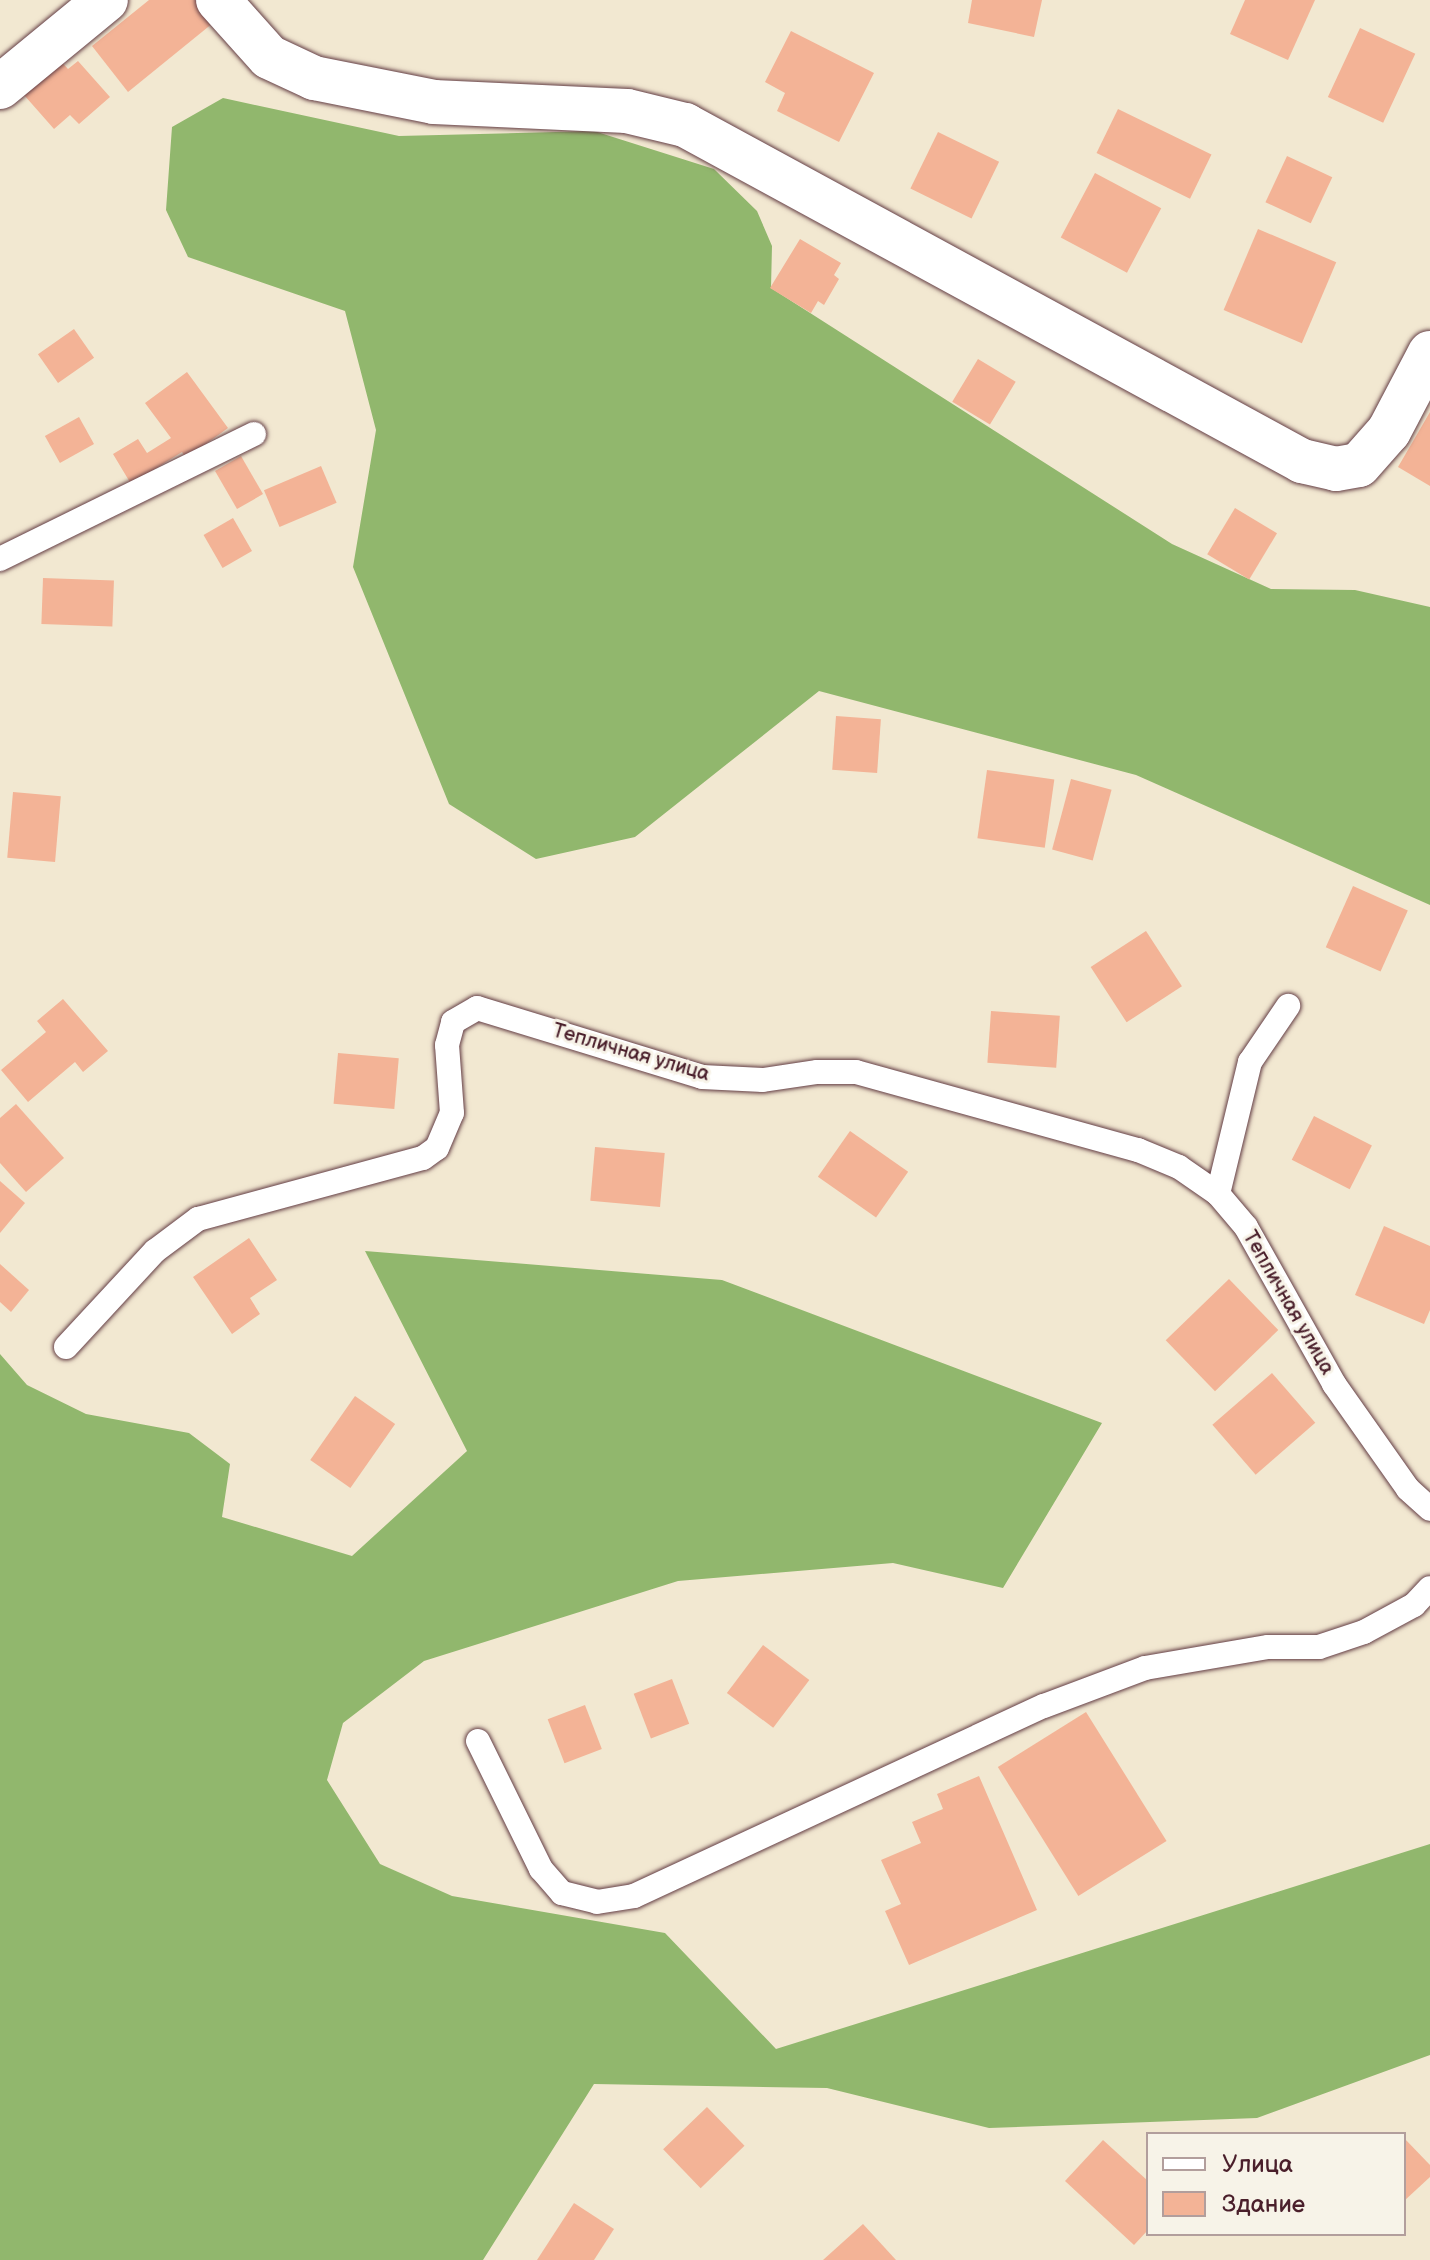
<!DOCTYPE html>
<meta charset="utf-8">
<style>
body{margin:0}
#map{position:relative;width:1430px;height:2260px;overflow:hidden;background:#f2e8d1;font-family:"Balsamiq Sans",sans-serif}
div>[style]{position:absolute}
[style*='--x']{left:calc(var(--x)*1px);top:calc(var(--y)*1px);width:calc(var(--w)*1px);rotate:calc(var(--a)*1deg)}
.forest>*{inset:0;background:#91b76d}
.building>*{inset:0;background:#f3b396;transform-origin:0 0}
.roads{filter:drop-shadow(0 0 2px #633d44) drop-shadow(0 0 2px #633d44)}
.service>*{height:24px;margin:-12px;padding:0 12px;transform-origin:12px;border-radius:12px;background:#fff}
.minor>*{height:44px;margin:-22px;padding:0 22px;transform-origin:22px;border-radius:22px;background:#fff}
span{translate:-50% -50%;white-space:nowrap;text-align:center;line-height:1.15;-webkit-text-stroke:6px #f7f3e8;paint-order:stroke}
.street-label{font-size:20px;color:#4a1f2b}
.legend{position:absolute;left:1146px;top:2132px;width:260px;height:104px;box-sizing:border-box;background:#f7f3e8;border:2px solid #b29e9c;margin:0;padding:10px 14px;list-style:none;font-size:24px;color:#4a1f2b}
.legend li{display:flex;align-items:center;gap:16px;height:40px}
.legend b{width:40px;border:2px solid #b29e9c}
</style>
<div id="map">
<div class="forest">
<i style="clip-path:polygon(223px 98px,399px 136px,594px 131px,714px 169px,757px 211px,772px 246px,771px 288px,1172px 544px,1271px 589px,1355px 590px,1430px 607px,1430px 905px,1136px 775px,819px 691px,635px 837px,536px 859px,449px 804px,353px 567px,376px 430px,345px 311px,188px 257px,166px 210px,172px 127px)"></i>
<i style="clip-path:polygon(365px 1251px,722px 1280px,1102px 1423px,1003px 1588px,893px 1563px,678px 1581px,424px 1661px,343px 1723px,327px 1780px,380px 1864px,452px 1896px,665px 1933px,776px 2049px,1430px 1844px,1430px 2055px,1257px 2118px,989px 2128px,827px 2088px,594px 2084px,483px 2260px,0 2260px,0 1354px,27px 1385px,86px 1414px,189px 1433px,230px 1464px,222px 1517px,352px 1556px,467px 1451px)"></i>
</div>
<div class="building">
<i style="clip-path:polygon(149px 0,195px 0,213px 23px,128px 92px,92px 46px)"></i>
<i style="clip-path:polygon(972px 0,1042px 0,1034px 37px,968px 23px)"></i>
<i style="clip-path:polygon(1245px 0,1315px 0,1288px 60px,1230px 34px)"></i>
<i style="left:1360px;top:28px;width:61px;height:76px;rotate:25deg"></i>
<i style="clip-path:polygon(791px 31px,874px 73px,839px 142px,777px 111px,785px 93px,765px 82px)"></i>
<i style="clip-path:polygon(54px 54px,68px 69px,78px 61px,110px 97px,79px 124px,70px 115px,54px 129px,17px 87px)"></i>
<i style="left:1118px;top:109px;width:104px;height:49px;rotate:26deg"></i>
<i style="left:938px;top:132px;width:68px;height:63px;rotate:26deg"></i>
<i style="left:1287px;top:156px;width:50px;height:51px;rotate:25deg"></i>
<i style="left:1095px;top:173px;width:75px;height:73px;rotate:28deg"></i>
<i style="left:1258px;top:229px;width:85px;height:88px;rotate:23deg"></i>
<i style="clip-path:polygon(800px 239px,841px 263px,834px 275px,839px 279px,824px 305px,818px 301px,811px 313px,770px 288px)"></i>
<i style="left:74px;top:329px;width:35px;height:44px;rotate:55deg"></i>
<i style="left:978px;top:359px;width:44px;height:50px;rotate:31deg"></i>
<i style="clip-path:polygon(187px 372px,228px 428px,186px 458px,182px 452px,131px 484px,113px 454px,138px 439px,147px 453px,171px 438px,145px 403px)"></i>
<i style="clip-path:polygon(1430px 412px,1430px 486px,1398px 467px)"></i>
<i style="left:79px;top:417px;width:31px;height:39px;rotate:61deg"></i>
<i style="left:241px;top:456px;width:44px;height:30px;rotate:60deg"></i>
<i style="left:321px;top:466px;width:40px;height:62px;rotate:67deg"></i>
<i style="left:1235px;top:508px;width:49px;height:54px;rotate:31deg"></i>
<i style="left:233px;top:518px;width:38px;height:34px;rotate:60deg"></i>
<i style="left:43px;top:578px;width:71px;height:46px;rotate:2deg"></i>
<i style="left:836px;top:716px;width:45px;height:54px;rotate:4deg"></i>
<i style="left:987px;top:770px;width:68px;height:69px;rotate:8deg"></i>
<i style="left:1071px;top:779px;width:42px;height:73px;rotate:15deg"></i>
<i style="left:13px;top:792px;width:48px;height:66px;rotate:5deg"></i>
<i style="left:1353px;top:886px;width:60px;height:67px;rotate:24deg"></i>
<i style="left:1146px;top:931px;width:66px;height:66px;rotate:57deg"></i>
<i style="clip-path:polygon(63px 999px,108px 1051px,83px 1072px,75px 1062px,28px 1102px,1px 1070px,46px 1032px,37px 1021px)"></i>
<i style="left:991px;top:1011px;width:69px;height:52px;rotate:4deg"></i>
<i style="left:338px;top:1053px;width:61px;height:51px;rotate:5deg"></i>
<i style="clip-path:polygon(16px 1104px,64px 1158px,26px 1192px,0 1163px,0 1118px)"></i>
<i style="left:1314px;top:1116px;width:65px;height:49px;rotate:27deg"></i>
<i style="left:850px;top:1131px;width:71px;height:56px;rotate:35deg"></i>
<i style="left:595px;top:1147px;width:70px;height:54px;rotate:5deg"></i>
<i style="clip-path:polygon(0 1181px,25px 1203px,0 1233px)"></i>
<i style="clip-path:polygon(1384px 1226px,1430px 1246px,1430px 1310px,1424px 1324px,1355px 1295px)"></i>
<i style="clip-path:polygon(249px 1238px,277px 1280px,250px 1298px,260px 1314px,232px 1334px,193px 1277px)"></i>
<i style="clip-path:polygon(0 1264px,29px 1290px,11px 1312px,0 1302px)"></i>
<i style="left:1229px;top:1279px;width:71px;height:88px;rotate:46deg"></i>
<i style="left:1272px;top:1373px;width:66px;height:79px;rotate:49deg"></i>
<i style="left:355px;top:1396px;width:49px;height:78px;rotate:35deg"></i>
<i style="left:763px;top:1645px;width:58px;height:60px;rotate:37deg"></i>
<i style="left:672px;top:1679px;width:48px;height:41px;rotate:69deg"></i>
<i style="left:585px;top:1705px;width:47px;height:40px;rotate:69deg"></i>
<i style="left:1086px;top:1712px;width:152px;height:104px;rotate:58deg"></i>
<i style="clip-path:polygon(979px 1776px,1037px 1910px,909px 1965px,885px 1911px,901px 1904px,881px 1860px,921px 1843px,912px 1822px,943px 1809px,937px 1794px)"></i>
<i style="left:707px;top:2107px;width:54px;height:61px;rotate:46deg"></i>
<i style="clip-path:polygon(1404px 2138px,1430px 2165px,1430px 2177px,1404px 2201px)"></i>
<i style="clip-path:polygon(1103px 2140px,1148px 2181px,1148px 2230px,1134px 2245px,1065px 2181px)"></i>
<i style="clip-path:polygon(574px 2203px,614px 2229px,594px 2260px,537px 2260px)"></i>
<i style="clip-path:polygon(863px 2224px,896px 2260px,823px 2260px)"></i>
</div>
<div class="roads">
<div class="service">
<i style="--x:0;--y:559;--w:283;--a:-26.2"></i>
<i style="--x:1218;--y:1194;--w:136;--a:-76.4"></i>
<i style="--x:1250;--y:1062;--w:68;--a:-55.8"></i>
<i style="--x:66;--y:1347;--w:131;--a:-47.2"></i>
<i style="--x:155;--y:1251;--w:54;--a:-36.7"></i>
<i style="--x:198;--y:1219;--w:233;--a:-15.2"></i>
<i style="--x:423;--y:1158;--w:17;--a:-36"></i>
<i style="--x:437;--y:1148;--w:38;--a:-67"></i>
<i style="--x:452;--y:1113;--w:68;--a:-94.2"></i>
<i style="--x:447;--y:1045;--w:24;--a:-75"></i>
<i style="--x:453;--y:1022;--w:28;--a:-30"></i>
<i style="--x:477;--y:1008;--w:235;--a:17"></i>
<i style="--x:702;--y:1077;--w:61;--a:2.8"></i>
<i style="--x:763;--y:1080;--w:55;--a:-8.4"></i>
<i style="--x:817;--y:1072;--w:39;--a:0"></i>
<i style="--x:856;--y:1072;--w:293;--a:15.5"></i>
<i style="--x:1138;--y:1150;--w:44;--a:22.5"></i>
<i style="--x:1179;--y:1167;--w:47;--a:34.7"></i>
<i style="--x:1218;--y:1194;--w:43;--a:49.7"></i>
<i style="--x:1246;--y:1227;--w:180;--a:60.7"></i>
<i style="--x:1334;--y:1384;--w:128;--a:54.8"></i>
<i style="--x:1408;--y:1489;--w:30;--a:42"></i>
<i style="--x:478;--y:1741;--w:143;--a:63.8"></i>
<i style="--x:541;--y:1869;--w:32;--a:49"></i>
<i style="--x:562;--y:1893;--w:36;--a:14"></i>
<i style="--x:597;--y:1902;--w:37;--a:-9"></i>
<i style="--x:634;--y:1896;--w:452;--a:-24.9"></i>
<i style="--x:1044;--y:1706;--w:108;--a:-20.6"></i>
<i style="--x:1145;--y:1668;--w:125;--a:-9.7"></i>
<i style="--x:1268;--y:1647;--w:51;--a:0"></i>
<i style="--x:1319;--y:1647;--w:47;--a:-18.4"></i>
<i style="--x:1364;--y:1632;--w:57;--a:-28.4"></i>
<i style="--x:1414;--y:1605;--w:23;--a:-47"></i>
</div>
<div class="minor">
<i style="--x:218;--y:0;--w:76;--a:48.2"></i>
<i style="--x:269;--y:57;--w:50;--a:25"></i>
<i style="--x:314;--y:78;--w:122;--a:11.3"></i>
<i style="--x:434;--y:102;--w:193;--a:2.7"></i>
<i style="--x:627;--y:111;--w:60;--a:13.6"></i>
<i style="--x:685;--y:125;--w:703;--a:28.57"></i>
<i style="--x:1302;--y:461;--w:35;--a:13"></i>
<i style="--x:1336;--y:469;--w:23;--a:-10"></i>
<i style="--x:1359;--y:465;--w:45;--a:-48.6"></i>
<i style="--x:1389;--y:431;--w:88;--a:-62.3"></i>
<i style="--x:0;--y:87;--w:137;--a:-39.4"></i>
</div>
</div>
<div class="street-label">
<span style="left:631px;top:1053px;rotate:16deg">Тепличная улица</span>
<span style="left:1288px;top:1303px;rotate:60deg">Тепличная улица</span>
</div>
<ul class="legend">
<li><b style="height:10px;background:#fff"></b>Улица</li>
<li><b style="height:22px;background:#f3b396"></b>Здание</li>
</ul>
</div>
